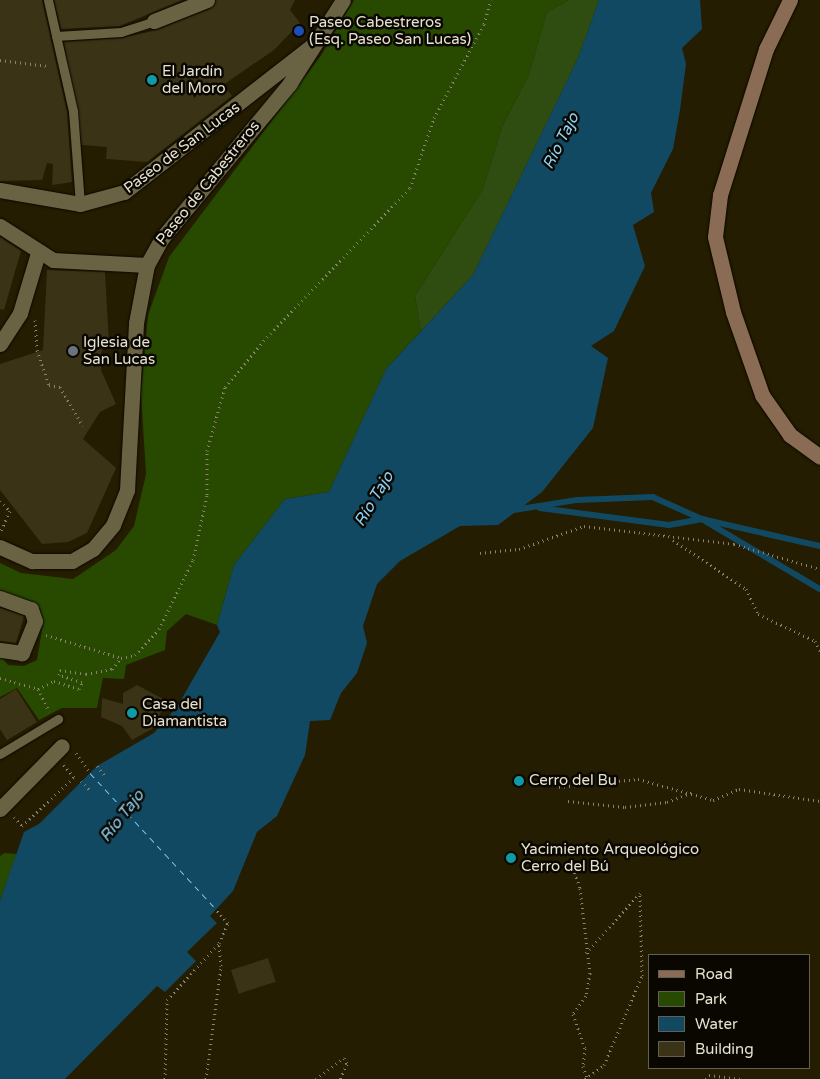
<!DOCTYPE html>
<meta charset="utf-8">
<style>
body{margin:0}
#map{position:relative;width:820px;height:1079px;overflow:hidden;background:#241d01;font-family:"Varela Round",sans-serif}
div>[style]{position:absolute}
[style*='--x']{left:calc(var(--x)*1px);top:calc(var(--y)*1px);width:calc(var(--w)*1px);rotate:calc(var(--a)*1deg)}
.green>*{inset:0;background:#274900}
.forest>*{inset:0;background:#2f4d11}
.water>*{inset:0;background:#114962}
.stream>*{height:5.5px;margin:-2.75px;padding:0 2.75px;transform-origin:2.75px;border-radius:2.75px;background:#114962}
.ferry>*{height:1px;margin-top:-0.5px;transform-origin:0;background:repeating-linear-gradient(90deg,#8cd2f8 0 6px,transparent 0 11px)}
.building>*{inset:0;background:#3a3316;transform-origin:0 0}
.path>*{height:3px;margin-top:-1.5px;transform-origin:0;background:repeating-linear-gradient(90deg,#8a846e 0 1px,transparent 0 5px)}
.roads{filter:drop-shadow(0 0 1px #0d0700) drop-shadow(0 0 1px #0d0700)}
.service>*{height:9px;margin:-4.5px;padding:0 4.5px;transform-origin:4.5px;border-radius:4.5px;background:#696243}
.minor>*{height:15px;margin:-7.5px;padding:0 7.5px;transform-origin:7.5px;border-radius:7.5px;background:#696243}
.tertiary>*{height:15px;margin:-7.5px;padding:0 7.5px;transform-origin:7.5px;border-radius:7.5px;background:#696243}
.secondary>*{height:15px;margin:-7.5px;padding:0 7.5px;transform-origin:7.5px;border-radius:7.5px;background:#8a6c55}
.dots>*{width:14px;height:14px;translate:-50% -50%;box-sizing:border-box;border:2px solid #0a0701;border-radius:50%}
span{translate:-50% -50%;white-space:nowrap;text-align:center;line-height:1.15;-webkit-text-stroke:5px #0a0701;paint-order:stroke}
.poi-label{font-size:15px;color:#e6e2d1}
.left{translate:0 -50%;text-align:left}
.street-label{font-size:15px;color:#e6e2d1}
.water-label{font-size:16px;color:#8cd2f8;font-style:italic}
.legend{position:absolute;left:648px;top:954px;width:162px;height:115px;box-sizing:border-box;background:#0a0701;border:1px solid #625f54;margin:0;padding:6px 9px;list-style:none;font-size:15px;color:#e6e2d1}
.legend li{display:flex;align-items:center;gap:10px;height:25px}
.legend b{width:25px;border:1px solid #625f54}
</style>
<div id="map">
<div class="green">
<i style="clip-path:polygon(354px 0,569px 0,547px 12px,529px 74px,502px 127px,483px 189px,415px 296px,421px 331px,386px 369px,329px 492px,285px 499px,234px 565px,217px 625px,186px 614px,167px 631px,165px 650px,126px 665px,124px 679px,103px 678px,97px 708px,62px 708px,39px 720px,17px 688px,0 697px,0 656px,8px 665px,24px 666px,37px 660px,43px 624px,40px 608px,0 594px,0 563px,21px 573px,73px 579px,116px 550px,134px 526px,146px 474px,141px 394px,148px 315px,169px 257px,320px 57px)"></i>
<i style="clip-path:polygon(4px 853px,17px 854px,0 901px,0 856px)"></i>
</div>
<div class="forest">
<i style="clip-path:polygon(569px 0,599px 0,578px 58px,473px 275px,421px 331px,415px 296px,483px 189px,502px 127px,529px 74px,547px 12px)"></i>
</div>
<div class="water">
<i style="clip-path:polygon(599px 0,700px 0,702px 29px,682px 48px,686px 64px,680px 110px,673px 149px,651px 193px,654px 212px,633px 225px,645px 266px,614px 331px,591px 346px,608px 358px,593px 428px,542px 492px,498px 525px,460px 526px,400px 561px,377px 584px,363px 626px,367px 643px,357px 673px,341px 693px,330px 720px,310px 721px,305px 755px,277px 816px,257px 832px,233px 891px,210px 916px,217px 923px,187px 952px,196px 961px,165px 992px,157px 986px,65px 1079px,0 1079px,0 901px,24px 832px,39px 824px,97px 766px,154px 733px,177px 707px,220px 632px,217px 625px,234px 565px,285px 499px,329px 492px,386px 369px,473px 275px,578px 58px)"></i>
</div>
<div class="stream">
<i style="--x:540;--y:508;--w:130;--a:7.5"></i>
<i style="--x:669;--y:525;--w:34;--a:-10"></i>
<i style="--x:702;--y:519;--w:137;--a:30.7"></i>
<i style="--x:514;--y:510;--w:64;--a:-9"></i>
<i style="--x:577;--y:500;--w:76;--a:-2.3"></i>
<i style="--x:653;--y:497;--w:54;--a:24.2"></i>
<i style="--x:702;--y:519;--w:121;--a:12.9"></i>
</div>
<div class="ferry">
<i style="--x:90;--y:773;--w:185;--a:47.2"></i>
</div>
<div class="building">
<i style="clip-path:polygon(0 0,42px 0,67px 112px,72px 182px,52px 185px,53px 164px,47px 163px,42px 180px,0 181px)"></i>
<i style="clip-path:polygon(54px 0,182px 0,120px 26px,61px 29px)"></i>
<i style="clip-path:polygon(216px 0,295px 0,290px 10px,300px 23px,274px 50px,223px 85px,232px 96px,147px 162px,106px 159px,107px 147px,82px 145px,64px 42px,122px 38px,157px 30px,210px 9px)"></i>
<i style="clip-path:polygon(0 237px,21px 251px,4px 310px,0 309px)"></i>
<i style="clip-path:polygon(47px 270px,105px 272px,109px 343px,102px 342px,101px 370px,116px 404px,100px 412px,83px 439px,116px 468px,87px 533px,68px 542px,42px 544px,0 490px,0 364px,43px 350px)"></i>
<i style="clip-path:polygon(0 608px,24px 616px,16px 643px,0 641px)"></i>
<i style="clip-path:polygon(137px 685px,167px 701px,152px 729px,132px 740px,122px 726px,101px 717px,102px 698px,123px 704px,123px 693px)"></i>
<i style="clip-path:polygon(16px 689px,37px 722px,7px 740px,0 729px,0 699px)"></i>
<i style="left:268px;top:958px;width:25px;height:39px;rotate:72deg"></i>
</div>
<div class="path">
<i style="--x:0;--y:60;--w:48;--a:7.1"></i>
<i style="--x:35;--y:320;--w:30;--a:86"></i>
<i style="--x:37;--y:350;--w:37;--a:71"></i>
<i style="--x:49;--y:385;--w:11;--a:10"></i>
<i style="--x:60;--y:387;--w:45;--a:59.5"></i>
<i style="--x:0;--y:501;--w:14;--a:45"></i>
<i style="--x:10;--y:511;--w:23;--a:115"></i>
<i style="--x:673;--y:540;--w:88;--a:33.9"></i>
<i style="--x:746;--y:589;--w:28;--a:64"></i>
<i style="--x:758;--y:614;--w:63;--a:25.3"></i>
<i style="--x:815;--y:641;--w:11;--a:63"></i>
<i style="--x:480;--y:553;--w:39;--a:-6"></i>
<i style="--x:519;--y:549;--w:69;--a:-19.5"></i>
<i style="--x:584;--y:526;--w:151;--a:6.8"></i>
<i style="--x:734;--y:544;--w:90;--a:16.2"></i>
<i style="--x:46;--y:635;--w:78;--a:17"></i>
<i style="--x:121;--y:658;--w:14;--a:-12"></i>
<i style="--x:135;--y:655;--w:35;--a:-47"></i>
<i style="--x:159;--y:629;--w:77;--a:-63.8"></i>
<i style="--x:193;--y:560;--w:66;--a:-77.8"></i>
<i style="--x:207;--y:495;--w:44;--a:-90"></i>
<i style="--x:207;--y:451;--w:66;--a:-74.3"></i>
<i style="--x:225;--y:387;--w:65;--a:-50"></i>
<i style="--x:267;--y:337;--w:207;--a:-46.2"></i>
<i style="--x:410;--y:188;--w:74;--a:-71.1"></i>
<i style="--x:434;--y:118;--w:106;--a:-62"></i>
<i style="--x:484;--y:24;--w:25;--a:-74"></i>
<i style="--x:0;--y:678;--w:40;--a:16"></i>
<i style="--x:38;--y:689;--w:18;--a:-27"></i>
<i style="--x:54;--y:681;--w:26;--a:18"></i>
<i style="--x:79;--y:689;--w:8;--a:-67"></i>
<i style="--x:82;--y:682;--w:24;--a:-163"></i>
<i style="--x:59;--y:675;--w:5;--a:-79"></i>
<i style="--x:60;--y:670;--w:26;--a:9"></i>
<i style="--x:86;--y:674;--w:26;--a:-11"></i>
<i style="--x:112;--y:669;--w:14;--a:-51"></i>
<i style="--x:38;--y:689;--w:25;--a:63"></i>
<i style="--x:76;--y:753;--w:24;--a:55"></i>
<i style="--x:97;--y:766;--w:14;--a:51"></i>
<i style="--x:81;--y:781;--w:13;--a:45"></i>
<i style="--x:559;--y:787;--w:79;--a:-5.8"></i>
<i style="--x:638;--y:779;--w:78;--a:15.6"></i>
<i style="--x:713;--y:800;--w:28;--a:-23"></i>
<i style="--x:739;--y:789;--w:82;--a:8.4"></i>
<i style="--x:568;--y:801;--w:57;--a:6"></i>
<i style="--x:625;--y:807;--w:42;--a:-6.8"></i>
<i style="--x:667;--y:802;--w:26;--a:-21"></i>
<i style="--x:14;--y:817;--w:12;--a:48"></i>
<i style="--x:22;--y:826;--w:71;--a:-43.3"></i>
<i style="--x:74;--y:777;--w:16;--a:-130"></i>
<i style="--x:571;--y:863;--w:27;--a:70"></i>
<i style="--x:580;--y:888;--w:86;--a:83.3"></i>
<i style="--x:590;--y:973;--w:23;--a:100"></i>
<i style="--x:586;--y:996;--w:22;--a:126"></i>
<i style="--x:573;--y:1014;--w:36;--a:71"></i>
<i style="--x:585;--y:1048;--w:18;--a:96"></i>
<i style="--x:583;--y:1066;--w:13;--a:72"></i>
<i style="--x:165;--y:1079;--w:79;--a:-88.5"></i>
<i style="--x:167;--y:1000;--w:77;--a:-47.6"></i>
<i style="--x:206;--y:1079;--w:114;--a:-82.4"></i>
<i style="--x:221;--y:966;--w:23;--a:-95"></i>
<i style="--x:219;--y:943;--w:22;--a:-66"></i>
<i style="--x:228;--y:923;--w:18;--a:-131"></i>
<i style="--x:316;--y:1079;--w:35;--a:-37"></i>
<i style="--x:344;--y:1058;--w:7;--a:63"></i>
<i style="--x:347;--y:1064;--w:17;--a:115"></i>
<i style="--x:585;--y:1079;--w:24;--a:-36"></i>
<i style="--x:604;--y:1065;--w:97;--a:-66.9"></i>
<i style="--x:642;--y:976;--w:83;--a:-91.4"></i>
<i style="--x:640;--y:893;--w:81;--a:132"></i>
<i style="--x:706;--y:1079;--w:5;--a:-53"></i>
<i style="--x:709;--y:1075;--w:34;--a:7"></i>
</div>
<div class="roads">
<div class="service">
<i style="--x:48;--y:0;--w:114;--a:77.3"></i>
<i style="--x:73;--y:111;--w:93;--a:85.7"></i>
<i style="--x:56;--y:36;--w:65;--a:-3.5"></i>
<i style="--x:121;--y:32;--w:35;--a:-18"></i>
<i style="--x:0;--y:754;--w:68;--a:-31.1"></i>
</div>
<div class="minor">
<i style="--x:154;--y:21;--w:57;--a:-21.6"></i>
<i style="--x:0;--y:190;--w:81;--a:9.9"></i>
<i style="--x:80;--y:204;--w:46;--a:-15.3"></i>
<i style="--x:124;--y:192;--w:241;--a:-37.9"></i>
<i style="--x:0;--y:226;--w:63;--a:32.7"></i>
<i style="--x:53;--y:260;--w:94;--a:3"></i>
<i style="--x:0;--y:344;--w:37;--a:-57"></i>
<i style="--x:20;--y:313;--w:63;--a:-73.3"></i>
<i style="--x:0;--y:598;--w:33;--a:20"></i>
<i style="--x:31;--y:609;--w:13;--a:72"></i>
<i style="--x:35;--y:621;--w:35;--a:112"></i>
<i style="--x:22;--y:653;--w:22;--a:-172"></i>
<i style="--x:0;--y:809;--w:88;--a:-45.5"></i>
</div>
<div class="tertiary">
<i style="--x:0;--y:547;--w:35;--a:24"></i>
<i style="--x:32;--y:561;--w:40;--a:0"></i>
<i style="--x:72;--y:561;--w:24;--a:-30"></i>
<i style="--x:93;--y:549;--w:31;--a:-50"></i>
<i style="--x:113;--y:525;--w:38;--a:-68"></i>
<i style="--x:127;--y:490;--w:167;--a:-86.9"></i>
<i style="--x:136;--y:323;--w:59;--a:-79.3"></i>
<i style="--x:147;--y:265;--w:31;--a:-61"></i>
<i style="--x:162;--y:238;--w:201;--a:-50.4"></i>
<i style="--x:290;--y:83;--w:98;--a:-57.4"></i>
</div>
<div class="secondary">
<i style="--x:790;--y:0;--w:55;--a:116.1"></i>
<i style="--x:766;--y:49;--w:153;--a:107.5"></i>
<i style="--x:720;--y:195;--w:42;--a:96.8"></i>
<i style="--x:715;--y:237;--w:77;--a:76.5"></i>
<i style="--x:733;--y:312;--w:88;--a:70.7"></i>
<i style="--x:762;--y:395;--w:49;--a:55"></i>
<i style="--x:790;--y:435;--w:37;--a:36"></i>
</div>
</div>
<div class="dots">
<i style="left:299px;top:31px;background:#1a4fb4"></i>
<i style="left:152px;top:80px;background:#0f9aa8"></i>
<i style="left:73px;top:351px;background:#6b7280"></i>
<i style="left:132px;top:713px;background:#0f9aa8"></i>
<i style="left:519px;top:781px;background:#0f9aa8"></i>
<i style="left:511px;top:858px;background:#0f9aa8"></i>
</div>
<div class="poi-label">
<span class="left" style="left:309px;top:31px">Paseo Cabestreros<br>(Esq. Paseo San Lucas)</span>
<span class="left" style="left:162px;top:80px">El Jardín<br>del Moro</span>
<span class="left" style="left:83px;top:351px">Iglesia de<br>San Lucas</span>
<span class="left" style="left:142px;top:713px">Casa del<br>Diamantista</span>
<span class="left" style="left:529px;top:781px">Cerro del Bu</span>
<span class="left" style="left:521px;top:858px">Yacimiento Arqueológico<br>Cerro del Bú</span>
</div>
<div class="street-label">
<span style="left:182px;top:148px;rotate:-37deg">Paseo de San Lucas</span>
<span style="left:208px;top:183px;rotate:-51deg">Paseo de Cabestreros</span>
</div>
<div class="water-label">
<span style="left:561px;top:141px;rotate:-63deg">Río Tajo</span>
<span style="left:374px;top:499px;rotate:-59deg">Río Tajo</span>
<span style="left:122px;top:816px;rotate:-52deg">Río Tajo</span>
</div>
<ul class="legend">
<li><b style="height:6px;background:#8a6c55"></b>Road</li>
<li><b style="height:14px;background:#274900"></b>Park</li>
<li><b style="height:14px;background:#114962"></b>Water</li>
<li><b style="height:14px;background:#3a3316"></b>Building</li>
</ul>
</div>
